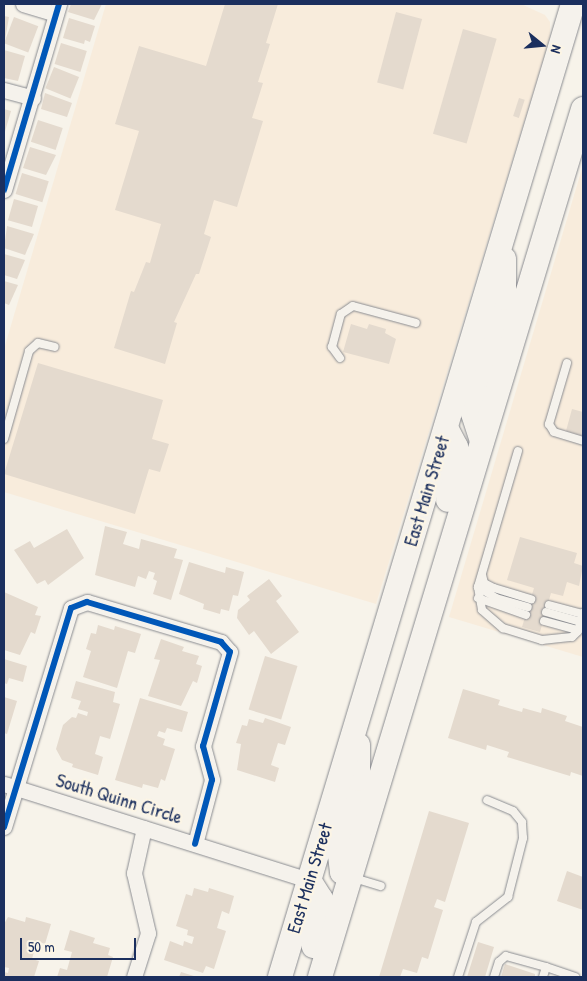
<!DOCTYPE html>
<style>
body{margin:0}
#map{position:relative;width:587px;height:981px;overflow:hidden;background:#f7f3ea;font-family:"Patrick Hand",sans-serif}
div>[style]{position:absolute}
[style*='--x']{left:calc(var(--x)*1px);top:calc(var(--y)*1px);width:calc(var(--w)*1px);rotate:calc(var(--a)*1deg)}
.built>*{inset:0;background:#f8ecdc}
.building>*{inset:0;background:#e4dace;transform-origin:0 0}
.roads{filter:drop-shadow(0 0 1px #8a8c91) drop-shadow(0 0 1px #8a8c91)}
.lane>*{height:8px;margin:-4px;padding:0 4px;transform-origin:4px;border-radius:4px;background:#f5f2ec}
.street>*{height:15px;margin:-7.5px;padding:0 7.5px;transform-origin:7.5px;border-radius:7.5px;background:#f5f2ec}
.primary>*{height:24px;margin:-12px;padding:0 12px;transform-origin:12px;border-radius:12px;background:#f5f2ec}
.cycleway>*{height:6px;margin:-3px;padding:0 3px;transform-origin:3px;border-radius:3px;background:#0057b8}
span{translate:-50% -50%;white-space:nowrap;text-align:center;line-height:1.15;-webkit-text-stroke:4.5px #fcf5e5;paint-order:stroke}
.street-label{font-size:19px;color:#1b2f5e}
.frame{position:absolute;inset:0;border:5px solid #1b2f5e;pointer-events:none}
.north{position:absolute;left:517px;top:20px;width:50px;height:50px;-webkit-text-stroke:4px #fcf5e5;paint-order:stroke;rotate:107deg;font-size:14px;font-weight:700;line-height:20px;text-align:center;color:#1b2f5e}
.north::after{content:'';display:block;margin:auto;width:18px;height:22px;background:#1b2f5e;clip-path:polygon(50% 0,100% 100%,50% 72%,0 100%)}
.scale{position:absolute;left:20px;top:938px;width:116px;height:22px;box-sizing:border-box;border:2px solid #1b2f5e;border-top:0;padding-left:6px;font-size:15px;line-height:18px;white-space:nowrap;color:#1b2f5e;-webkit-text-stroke:4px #fcf5e5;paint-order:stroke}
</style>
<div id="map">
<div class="built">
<i style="clip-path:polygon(106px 4px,521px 4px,545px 15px,550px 22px,550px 38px,376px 604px,4px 492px,4px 349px)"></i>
<i style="clip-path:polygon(583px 165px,583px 657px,449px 617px)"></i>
</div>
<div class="building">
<i style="clip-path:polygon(71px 4px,102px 4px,94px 20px,68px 12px)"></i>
<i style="clip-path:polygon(225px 4px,278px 4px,266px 43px,270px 44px,258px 82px,263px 83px,252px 118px,263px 121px,237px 207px,214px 200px,204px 234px,211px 237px,199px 274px,196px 274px,174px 322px,177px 323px,165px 364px,114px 348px,131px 291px,134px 292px,146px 262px,150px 263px,161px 224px,115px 210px,139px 131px,115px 124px,139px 46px,206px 66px)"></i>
<i style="left:396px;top:12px;width:27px;height:73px;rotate:15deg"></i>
<i style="clip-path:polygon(4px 16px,9px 17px,5px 40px,4px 40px)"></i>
<i style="left:14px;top:17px;width:26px;height:28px;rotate:21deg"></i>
<i style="clip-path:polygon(69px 18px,95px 26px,90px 42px,85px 40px,84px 44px,63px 38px)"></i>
<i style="left:463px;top:29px;width:35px;height:109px;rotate:16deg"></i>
<i style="left:61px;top:43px;width:27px;height:22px;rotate:17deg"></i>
<i style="clip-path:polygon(4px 50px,25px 56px,18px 81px,4px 78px)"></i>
<i style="left:54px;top:67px;width:27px;height:23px;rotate:22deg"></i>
<i style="clip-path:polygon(45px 93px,72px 103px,67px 117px,41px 109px)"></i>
<i style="left:519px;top:98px;width:6px;height:19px;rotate:18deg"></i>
<i style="clip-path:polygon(4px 109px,11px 111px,4px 135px)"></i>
<i style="left:38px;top:120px;width:26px;height:23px;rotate:18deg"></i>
<i style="clip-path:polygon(30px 147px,56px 155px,46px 175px,23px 168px)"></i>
<i style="left:22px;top:173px;width:28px;height:22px;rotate:17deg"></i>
<i style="left:14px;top:199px;width:25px;height:22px;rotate:16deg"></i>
<i style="clip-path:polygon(7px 226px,34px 234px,25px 255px,4px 248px)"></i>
<i style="clip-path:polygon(4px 254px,25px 260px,17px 279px,4px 275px)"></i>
<i style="clip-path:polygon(4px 281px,18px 285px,9px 305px,4px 303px)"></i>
<i style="clip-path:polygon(351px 324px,367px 329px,369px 324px,386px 329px,385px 333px,396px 339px,389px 364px,343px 352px)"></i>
<i style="clip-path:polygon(38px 363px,163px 400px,152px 439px,169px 444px,160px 472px,149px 469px,135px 514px,4px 474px)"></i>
<i style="clip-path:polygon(572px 409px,583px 412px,583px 436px,566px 431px)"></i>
<i style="clip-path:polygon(105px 526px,127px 532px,123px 544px,139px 549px,141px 539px,177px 549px,174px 558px,183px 560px,171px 600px,153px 594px,157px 581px,153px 579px,155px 573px,149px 571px,146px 579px,138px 576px,135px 587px,95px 575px)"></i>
<i style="clip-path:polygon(67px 529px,84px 558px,48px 585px,45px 580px,37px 584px,14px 550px,30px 541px,34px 548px)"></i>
<i style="clip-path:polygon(520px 537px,577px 553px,574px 563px,583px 566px,579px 586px,567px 582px,563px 596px,551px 593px,540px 632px,522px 627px,534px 588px,507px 580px)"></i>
<i style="clip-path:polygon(189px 562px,225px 573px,226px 567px,244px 572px,238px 596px,233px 595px,229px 611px,221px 609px,220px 614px,203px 609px,204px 604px,179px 594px)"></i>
<i style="clip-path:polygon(269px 579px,282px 596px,276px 601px,299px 632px,271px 654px,254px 631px,249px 635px,237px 618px,238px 610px,250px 600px,247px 596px)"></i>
<i style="clip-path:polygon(4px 592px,38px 607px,35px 615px,41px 616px,35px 634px,31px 632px,20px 655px,4px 650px)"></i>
<i style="clip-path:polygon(98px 625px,114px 630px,115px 626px,141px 634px,135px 653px,128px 651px,117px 688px,83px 677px,91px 651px,86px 649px,91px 633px,96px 634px)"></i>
<i style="clip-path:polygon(161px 639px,184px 647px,182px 651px,199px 656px,196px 664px,202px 666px,197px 683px,193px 681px,181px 706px,148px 696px,160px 660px,154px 659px)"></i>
<i style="left:265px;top:656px;width:34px;height:56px;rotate:17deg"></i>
<i style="clip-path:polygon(4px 659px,27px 666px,23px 682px,9px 678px,7px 684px,4px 683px)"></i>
<i style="clip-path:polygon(76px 681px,115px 692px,113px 702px,120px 704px,110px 739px,100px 736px,95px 754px,103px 757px,98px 775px,72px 767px,73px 764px,62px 760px,56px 749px,63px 725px,72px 717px,76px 718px,78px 713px,87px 716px,88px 712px,78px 709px,81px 701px,71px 698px)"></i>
<i style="clip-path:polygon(463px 689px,500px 700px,498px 705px,522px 712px,523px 708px,541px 713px,542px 708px,567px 716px,565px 721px,583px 727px,583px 776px,571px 772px,570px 776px,507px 757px,509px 752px,487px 745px,486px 750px,448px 738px)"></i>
<i style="clip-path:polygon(4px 691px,4px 697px,17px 701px,7px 734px,4px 733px)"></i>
<i style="clip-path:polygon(140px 698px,188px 712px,182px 732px,167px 728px,165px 733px,159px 731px,157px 736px,165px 739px,163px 745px,175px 749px,165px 781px,161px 779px,158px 788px,143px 784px,142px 788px,115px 780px)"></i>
<i style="clip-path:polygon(265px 718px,291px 727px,285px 745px,278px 743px,271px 765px,279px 768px,275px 782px,237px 770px,241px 744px,236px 743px,242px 725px,247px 726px,249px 719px,263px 723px)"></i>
<i style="clip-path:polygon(429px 811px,469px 823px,445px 902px,437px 899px,434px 907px,443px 910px,428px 959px,422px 957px,417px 973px,403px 969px,400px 977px,379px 977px)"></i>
<i style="clip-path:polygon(567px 871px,583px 877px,583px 910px,557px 901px)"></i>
<i style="clip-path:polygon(194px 888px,208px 892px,209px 888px,234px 896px,229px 914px,222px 911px,217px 928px,226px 931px,214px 969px,206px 966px,203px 973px,164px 960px,170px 941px,183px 946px,184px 941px,192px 944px,194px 937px,187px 935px,188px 930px,176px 926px,186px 894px,192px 896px)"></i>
<i style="clip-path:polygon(8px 917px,25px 922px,26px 917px,51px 924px,45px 944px,37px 941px,32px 959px,39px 961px,34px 977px,4px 977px,4px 972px,8px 973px,9px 968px,4px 967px,4px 924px)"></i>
<i style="clip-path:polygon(70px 930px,95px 938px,93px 943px,110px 948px,108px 955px,113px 957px,107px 977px,57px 977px,60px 968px,67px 970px,72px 952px,64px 950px)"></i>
<i style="clip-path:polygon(478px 942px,494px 947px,485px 977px,467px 977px)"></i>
<i style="clip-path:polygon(505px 964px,535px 974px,535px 977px,501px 977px)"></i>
<i style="clip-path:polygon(181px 972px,197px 977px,179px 977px)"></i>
</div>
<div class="roads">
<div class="lane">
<i style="--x:340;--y:358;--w:14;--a:-126"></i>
<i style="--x:332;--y:347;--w:34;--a:-75"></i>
<i style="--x:341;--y:314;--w:14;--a:-34"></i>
<i style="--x:353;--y:306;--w:65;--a:15.1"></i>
<i style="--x:567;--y:363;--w:64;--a:106.4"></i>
<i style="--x:549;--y:424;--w:9;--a:58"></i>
<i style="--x:554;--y:432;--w:30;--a:17"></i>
<i style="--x:4;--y:439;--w:91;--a:-74.1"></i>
<i style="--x:29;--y:351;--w:12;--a:-42"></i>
<i style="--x:38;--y:343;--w:17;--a:13"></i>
<i style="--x:518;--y:451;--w:142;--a:106.4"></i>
<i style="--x:478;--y:587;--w:23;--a:80"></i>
<i style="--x:482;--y:610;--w:28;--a:41"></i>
<i style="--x:503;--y:628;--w:41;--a:17.1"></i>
<i style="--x:542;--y:640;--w:30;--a:-6"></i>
<i style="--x:572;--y:637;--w:8;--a:-45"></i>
<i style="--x:578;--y:631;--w:19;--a:-74"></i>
<i style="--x:482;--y:575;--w:8;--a:76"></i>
<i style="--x:484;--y:583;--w:11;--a:27"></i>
<i style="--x:494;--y:588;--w:39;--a:17"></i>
<i style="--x:478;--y:587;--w:21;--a:31"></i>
<i style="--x:496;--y:598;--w:33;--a:16"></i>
<i style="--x:478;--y:598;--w:51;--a:19.5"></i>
<i style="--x:549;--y:605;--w:35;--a:15"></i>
<i style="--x:546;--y:612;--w:35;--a:16"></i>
<i style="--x:544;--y:621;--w:35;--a:15"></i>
<i style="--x:354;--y:878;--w:28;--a:17"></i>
<i style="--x:546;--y:967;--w:31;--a:19"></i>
<i style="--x:458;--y:977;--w:58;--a:-71.9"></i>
<i style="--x:476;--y:922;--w:41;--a:-38"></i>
<i style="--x:508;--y:897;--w:61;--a:-75.7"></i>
<i style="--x:523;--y:838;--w:16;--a:-94"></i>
<i style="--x:522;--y:822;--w:14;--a:-129"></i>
<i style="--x:513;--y:811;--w:28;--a:-157"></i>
<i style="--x:494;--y:977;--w:16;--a:-72"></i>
<i style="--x:499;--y:962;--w:9;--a:-41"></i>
<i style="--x:506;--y:956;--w:41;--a:15.4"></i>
<i style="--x:546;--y:967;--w:10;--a:107"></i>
</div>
<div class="street">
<i style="--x:23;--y:4;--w:34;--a:17"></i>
<i style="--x:4;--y:90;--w:30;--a:15"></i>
<i style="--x:4;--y:190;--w:194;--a:-73.5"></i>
<i style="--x:4;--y:784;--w:320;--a:17.5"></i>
<i style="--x:4;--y:827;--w:229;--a:-73"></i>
<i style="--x:71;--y:608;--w:17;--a:-21"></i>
<i style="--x:87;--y:602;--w:140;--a:16.6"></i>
<i style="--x:221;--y:642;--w:13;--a:48"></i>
<i style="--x:230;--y:652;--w:98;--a:106"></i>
<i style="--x:203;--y:746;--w:35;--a:75"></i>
<i style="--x:212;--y:780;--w:66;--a:104.9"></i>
<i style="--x:134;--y:977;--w:46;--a:-72.3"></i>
<i style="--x:148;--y:933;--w:62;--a:-103.1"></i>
<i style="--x:134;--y:873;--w:46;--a:-77.5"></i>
</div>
<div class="primary">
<i style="--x:446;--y:428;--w:21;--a:62"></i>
<i style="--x:456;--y:447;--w:12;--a:81"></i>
<i style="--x:458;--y:459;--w:42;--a:103.7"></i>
<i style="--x:482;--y:441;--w:29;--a:-108"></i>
<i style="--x:473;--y:413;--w:38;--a:-79"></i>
<i style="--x:480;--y:376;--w:82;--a:-72.9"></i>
<i style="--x:504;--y:298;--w:39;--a:-90"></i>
<i style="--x:351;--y:877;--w:10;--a:-151"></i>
<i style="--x:342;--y:872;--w:17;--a:-97"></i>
<i style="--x:340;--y:855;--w:18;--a:-87"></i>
<i style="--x:341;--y:837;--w:60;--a:-73.7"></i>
<i style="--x:358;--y:779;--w:34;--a:-90"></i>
<i style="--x:309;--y:880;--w:22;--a:58"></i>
<i style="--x:321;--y:899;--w:11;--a:85"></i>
<i style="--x:322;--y:910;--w:37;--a:103"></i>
<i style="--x:280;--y:977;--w:1016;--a:-73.24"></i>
<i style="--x:320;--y:977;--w:907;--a:-73.14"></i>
</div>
</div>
<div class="cycleway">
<i style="--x:4;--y:190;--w:194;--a:-73.5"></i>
<i style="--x:4;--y:827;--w:229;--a:-73"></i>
<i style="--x:71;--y:608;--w:17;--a:-21"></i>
<i style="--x:87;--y:602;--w:140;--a:16.6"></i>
<i style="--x:221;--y:642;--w:13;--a:48"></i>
<i style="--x:230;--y:652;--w:98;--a:106"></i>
<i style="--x:203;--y:746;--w:35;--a:75"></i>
<i style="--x:212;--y:780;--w:66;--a:104.9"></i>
</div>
<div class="street-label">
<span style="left:427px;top:491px;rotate:-73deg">East Main Street</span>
<span style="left:119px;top:799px;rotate:17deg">South Quinn Circle</span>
<span style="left:310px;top:878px;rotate:-73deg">East Main Street</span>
</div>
<div class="frame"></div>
<div class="north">N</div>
<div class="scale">50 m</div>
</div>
